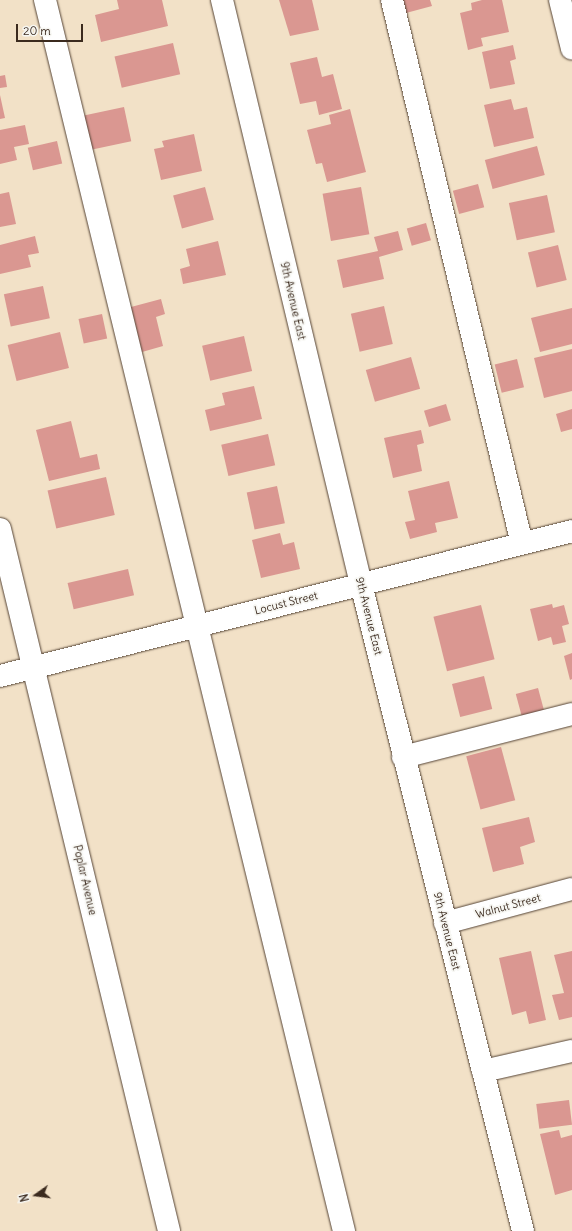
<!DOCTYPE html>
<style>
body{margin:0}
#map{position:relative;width:572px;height:1231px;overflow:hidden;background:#f2e1c7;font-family:Delius,sans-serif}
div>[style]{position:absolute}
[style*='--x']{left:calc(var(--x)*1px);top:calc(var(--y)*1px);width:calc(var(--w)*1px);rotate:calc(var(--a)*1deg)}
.building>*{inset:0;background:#da9791;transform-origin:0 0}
.roads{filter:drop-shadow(0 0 1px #564537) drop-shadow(0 0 1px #564537)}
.minor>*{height:22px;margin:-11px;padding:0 11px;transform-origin:11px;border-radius:11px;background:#fff}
span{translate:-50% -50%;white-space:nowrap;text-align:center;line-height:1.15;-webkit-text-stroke:3.5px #f6f6f2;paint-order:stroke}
.street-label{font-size:11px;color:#3b2a1e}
.north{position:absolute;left:16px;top:1175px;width:40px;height:40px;-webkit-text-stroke:3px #f6f6f2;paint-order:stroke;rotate:256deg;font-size:11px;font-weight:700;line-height:16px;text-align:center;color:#3b2a1e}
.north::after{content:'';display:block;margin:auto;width:14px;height:18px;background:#3b2a1e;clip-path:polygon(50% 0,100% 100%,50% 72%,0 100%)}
.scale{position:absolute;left:16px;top:24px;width:67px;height:18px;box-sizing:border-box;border:2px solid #3b2a1e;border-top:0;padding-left:5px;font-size:12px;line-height:14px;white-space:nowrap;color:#3b2a1e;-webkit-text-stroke:3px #f6f6f2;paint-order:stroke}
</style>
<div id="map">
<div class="building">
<i style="clip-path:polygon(117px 0,162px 0,168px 26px,101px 42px,95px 15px,119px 9px)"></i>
<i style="clip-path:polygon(279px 0,312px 0,319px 30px,290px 36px)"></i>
<i style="clip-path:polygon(402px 0,430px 0,432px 6px,406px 13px)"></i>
<i style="clip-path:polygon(482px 0,502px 0,509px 32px,481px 38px,483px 46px,468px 50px,460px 13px,472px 10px,471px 3px)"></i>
<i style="left:173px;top:43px;width:32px;height:60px;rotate:77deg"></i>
<i style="clip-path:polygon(513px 45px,516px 59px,510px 61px,515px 84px,490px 89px,482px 52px)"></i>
<i style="clip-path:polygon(317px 57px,322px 77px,333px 74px,342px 109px,319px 115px,316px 101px,300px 104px,290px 63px)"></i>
<i style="clip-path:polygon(5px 75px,7px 87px,0 88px,0 76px)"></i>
<i style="clip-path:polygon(0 95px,5px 118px,0 119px)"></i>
<i style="clip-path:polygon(511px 99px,514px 110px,527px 107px,534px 138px,494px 147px,484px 105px)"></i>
<i style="left:124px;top:107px;width:35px;height:41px;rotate:78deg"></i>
<i style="clip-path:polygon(350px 109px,366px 172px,327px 182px,322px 163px,316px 164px,307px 130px,331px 124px,329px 115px)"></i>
<i style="clip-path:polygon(25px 125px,29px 144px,14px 147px,17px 160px,0 164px,0 130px)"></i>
<i style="clip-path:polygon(194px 134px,202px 171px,161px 180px,154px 149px,164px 147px,162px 141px)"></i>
<i style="left:57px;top:141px;width:23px;height:30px;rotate:77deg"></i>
<i style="left:537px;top:146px;width:30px;height:54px;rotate:75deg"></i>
<i style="left:478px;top:184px;width:24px;height:26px;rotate:75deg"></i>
<i style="left:205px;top:187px;width:34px;height:33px;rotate:75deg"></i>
<i style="left:361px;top:187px;width:48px;height:39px;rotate:80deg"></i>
<i style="clip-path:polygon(9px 192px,16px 224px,0 227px,0 194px)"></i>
<i style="left:547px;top:195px;width:38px;height:39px;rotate:78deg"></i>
<i style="left:426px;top:223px;width:18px;height:20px;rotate:74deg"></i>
<i style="clip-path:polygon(398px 231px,403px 250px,379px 257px,384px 279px,343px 288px,337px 260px,378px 251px,374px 237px)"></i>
<i style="clip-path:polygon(35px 236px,39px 253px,28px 255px,31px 267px,0 274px,0 245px)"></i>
<i style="clip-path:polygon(218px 241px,226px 275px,183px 284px,180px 269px,190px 266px,186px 249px)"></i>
<i style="left:558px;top:245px;width:36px;height:31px;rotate:76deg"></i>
<i style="left:43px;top:286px;width:33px;height:40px;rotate:78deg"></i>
<i style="clip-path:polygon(161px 299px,165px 314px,156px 317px,163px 346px,142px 352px,131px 307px)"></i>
<i style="left:384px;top:306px;width:39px;height:34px;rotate:77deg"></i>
<i style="clip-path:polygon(572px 308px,572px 344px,540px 352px,531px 318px)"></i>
<i style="left:102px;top:314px;width:25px;height:24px;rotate:78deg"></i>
<i style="left:60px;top:332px;width:37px;height:54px;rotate:76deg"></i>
<i style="left:244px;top:336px;width:36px;height:43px;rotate:77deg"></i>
<i style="clip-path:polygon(572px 349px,572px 391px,544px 398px,534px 358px)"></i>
<i style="left:411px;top:357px;width:33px;height:47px;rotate:74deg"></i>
<i style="left:517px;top:359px;width:29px;height:23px;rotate:76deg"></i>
<i style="clip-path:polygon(254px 386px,262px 419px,210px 431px,205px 410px,225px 405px,222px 393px)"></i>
<i style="left:446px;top:404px;width:17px;height:23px;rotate:73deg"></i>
<i style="clip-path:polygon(572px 409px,572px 429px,561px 432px,556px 414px)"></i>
<i style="clip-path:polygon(71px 421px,80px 458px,97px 454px,100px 469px,49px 481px,36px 430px)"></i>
<i style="clip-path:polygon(421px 430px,424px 443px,417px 445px,422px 471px,393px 478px,384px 438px)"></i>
<i style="left:268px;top:434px;width:32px;height:48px;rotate:77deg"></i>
<i style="left:106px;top:477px;width:39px;height:60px;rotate:77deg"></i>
<i style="clip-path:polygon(449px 481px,458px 518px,435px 523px,437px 532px,410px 539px,405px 522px,415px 520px,408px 491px)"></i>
<i style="left:277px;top:486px;width:38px;height:31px;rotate:78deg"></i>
<i style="clip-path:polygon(280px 533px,283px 545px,294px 542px,300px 569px,261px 578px,252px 540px)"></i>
<i style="left:128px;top:569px;width:27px;height:62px;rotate:77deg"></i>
<i style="clip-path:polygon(552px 604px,553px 608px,564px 605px,569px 624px,562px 626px,566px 642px,553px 645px,551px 637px,538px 641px,530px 609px)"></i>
<i style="left:481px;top:605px;width:56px;height:49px;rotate:76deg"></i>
<i style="clip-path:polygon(572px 653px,572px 679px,570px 680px,564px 656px)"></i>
<i style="left:484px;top:676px;width:34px;height:33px;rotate:76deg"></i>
<i style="left:538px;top:688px;width:27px;height:23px;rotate:75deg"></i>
<i style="left:501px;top:747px;width:55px;height:36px;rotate:75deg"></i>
<i style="clip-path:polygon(529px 817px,535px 842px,520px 847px,524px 864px,493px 872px,482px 828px)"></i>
<i style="clip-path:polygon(531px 951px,546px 1020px,529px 1024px,526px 1011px,512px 1015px,499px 958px)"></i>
<i style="clip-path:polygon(572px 951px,572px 1017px,559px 1020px,552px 995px,564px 993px,554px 955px)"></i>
<i style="left:569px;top:1100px;width:25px;height:33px;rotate:83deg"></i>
<i style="clip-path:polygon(559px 1130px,561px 1138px,572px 1135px,572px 1190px,555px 1195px,540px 1134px)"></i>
</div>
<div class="roads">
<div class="minor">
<i style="--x:45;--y:0;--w:1267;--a:76.35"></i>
<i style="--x:222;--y:0;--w:600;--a:76.61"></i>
<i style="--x:361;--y:584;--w:667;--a:75.94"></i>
<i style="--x:392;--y:0;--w:559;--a:76.56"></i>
<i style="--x:560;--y:0;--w:50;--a:76.2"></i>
<i style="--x:0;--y:529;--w:722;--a:76.46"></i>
<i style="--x:0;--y:676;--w:590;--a:-14.22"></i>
<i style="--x:403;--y:757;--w:174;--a:-14.3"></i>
<i style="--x:445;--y:923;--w:131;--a:-15"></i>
<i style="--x:483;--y:1071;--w:91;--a:-12.7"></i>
</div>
</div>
<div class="street-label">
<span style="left:293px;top:301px;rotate:77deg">9th Avenue East</span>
<span style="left:286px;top:603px;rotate:-14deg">Locust Street</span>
<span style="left:369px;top:616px;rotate:76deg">9th Avenue East</span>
<span style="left:85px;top:880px;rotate:77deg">Poplar Avenue</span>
<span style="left:508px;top:906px;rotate:-15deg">Walnut Street</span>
<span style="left:447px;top:931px;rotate:76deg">9th Avenue East</span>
</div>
<div class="north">N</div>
<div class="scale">20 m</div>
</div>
